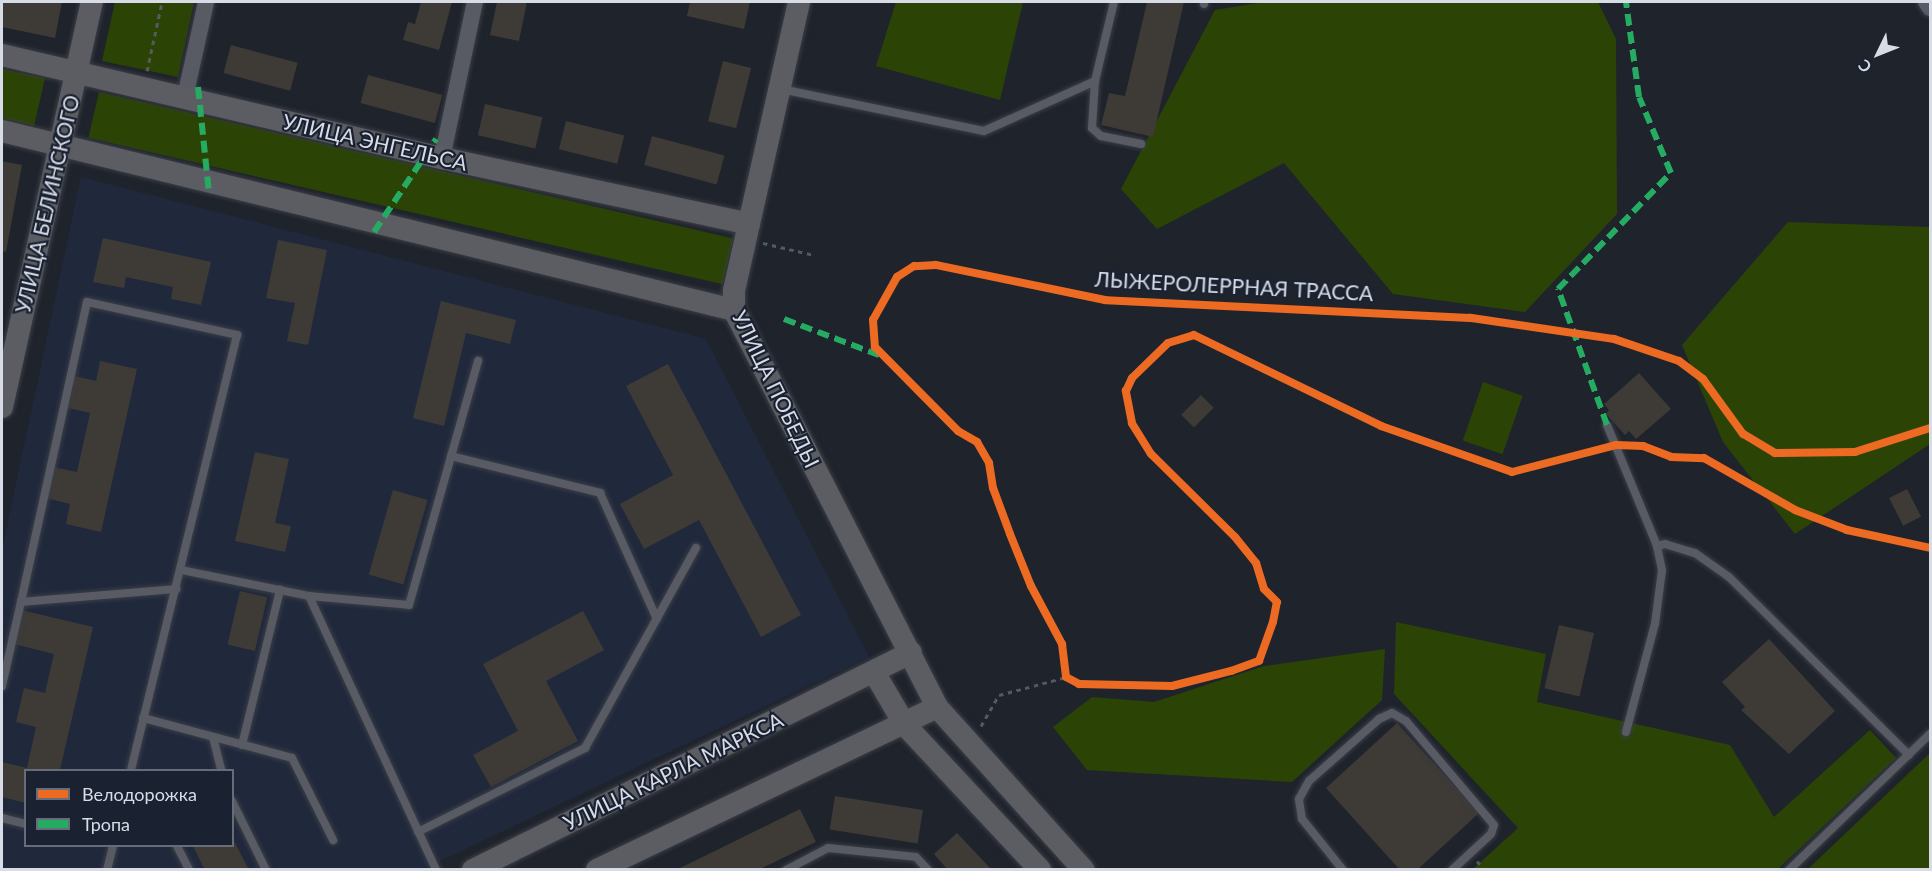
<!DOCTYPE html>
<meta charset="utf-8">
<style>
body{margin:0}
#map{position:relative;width:1932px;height:871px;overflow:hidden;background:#1f232c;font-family:Lato,sans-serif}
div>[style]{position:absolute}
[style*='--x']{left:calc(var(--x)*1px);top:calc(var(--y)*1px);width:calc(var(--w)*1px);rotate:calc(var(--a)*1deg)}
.built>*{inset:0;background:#20293c}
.green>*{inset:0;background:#2b4406;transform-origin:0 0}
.building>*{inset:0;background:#3e3a36;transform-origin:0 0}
.path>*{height:3px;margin-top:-1.5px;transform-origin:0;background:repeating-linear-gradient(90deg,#565960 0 4.5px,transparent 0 9px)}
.roads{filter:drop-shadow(0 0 2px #3b3e46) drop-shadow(0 0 2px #3b3e46)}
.lane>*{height:8px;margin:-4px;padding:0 4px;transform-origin:4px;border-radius:4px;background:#585b63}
.street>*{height:16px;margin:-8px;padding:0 8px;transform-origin:8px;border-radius:8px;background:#585b63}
.secondary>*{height:22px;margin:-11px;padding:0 11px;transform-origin:11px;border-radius:11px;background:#5b5d62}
.quiet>*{height:6px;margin-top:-3px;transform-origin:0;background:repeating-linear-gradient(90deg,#26ab63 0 12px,transparent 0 18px)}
.cycleway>*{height:8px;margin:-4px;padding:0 4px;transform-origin:4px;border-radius:4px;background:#ed6a23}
span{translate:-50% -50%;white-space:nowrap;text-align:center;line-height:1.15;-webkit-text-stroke:4.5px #1a2131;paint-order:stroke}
.street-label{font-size:21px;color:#d7dce7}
.frame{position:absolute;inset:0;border:3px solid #d7dce7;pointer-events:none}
.legend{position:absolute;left:24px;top:769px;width:210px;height:78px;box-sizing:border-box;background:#1a2131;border:2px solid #666c7a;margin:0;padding:8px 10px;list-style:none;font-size:18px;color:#d7dce7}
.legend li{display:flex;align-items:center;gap:12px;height:30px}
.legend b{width:30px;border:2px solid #666c7a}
.north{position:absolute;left:1848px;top:24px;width:60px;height:60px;-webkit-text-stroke:4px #1a2131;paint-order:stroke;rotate:227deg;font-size:16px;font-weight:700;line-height:24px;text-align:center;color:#d7dce7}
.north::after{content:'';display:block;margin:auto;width:21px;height:27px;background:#d7dce7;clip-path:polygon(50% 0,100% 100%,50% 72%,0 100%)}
</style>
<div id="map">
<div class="built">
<i style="clip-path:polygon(evenodd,81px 177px,706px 339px,869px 657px,423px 869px,2px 870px,2px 550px,81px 177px,26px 770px,232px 770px,232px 846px,26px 846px,26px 770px)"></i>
</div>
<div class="green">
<i style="clip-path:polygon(115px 2px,194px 2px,178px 77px,102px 61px)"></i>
<i style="clip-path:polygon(896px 2px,1023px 2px,1000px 100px,876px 66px)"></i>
<i style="clip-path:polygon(1264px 2px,1598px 2px,1616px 39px,1617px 214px,1525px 312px,1393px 294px,1284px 163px,1157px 229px,1121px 189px,1215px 10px)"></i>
<i style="clip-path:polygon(2px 69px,45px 78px,34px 126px,2px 118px)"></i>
<i style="left:99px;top:92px;width:651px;height:47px;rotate:13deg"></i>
<i style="clip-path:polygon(1788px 222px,1930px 227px,1930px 444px,1795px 534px,1723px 442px,1682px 345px)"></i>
<i style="left:1483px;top:382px;width:42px;height:62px;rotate:19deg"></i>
<i style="clip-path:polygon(1396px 622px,1546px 654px,1537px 702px,1730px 745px,1774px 817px,1870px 730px,1896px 758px,1778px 869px,1473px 869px,1518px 828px,1394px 694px)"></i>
<i style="clip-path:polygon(1385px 649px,1382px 700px,1292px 782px,1087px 770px,1053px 727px,1092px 697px,1154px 702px,1264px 666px)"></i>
<i style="clip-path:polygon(1930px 753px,1930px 869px,1808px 869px)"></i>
</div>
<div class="building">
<i style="clip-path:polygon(2px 2px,62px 2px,55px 38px,2px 27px)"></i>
<i style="clip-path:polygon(421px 2px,452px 2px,439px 50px,403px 40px,408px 22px,415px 24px)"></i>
<i style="clip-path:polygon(497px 2px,527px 2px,519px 41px,490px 35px)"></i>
<i style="clip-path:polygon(690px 2px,750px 2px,744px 29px,687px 16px)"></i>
<i style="clip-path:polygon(1147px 2px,1184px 2px,1153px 137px,1101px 125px,1109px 93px,1125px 96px)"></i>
<i style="left:231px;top:45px;width:69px;height:29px;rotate:15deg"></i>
<i style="left:723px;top:61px;width:29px;height:62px;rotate:14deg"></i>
<i style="left:368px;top:75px;width:77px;height:29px;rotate:15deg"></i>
<i style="left:485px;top:104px;width:59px;height:32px;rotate:13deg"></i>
<i style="left:566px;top:121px;width:60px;height:29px;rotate:14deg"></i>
<i style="left:652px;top:136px;width:75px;height:30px;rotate:15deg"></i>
<i style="clip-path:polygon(2px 161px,22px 165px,6px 252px,2px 251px)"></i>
<i style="clip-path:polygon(103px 238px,211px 262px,201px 305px,171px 299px,173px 287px,126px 277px,124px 288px,93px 282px)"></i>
<i style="clip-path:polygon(278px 240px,327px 250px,308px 345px,287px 341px,295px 303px,266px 298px)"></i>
<i style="clip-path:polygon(441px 301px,516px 320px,510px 344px,466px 333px,444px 426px,413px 418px)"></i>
<i style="clip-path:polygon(100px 361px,137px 369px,101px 532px,66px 524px,70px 504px,46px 498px,53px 467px,77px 472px,90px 413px,68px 408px,75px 376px,96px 381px)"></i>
<i style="clip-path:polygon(668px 364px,801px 615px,761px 637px,699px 520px,644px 549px,620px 504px,673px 475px,626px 386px)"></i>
<i style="clip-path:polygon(1639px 373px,1671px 409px,1636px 439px,1629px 431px,1625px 435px,1606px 414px,1609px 410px,1604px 404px)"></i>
<i style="left:1201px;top:395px;width:18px;height:28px;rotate:45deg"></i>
<i style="clip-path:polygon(255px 452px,289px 459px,275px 523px,291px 526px,285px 552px,235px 541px)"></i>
<i style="left:1907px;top:489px;width:31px;height:20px;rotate:63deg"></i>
<i style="left:393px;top:490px;width:36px;height:88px;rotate:16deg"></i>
<i style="left:240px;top:591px;width:28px;height:55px;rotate:13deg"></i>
<i style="clip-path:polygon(21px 610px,93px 627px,60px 770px,26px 770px,26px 803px,2px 797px,2px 762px,27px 768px,36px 727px,16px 722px,24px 688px,45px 693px,54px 654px,14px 644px)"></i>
<i style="clip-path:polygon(583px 611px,604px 650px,546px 681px,578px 741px,491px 787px,473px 755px,518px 731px,483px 664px)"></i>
<i style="left:1559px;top:625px;width:36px;height:65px;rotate:13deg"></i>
<i style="clip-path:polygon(1769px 639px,1835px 711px,1789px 754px,1741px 710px,1745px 707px,1722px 682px)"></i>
<i style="clip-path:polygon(1397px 723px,1479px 813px,1417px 870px,1400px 870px,1326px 788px)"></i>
<i style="left:835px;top:796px;width:89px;height:34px;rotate:9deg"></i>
<i style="clip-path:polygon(800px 809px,816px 842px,758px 870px,676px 870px)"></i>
<i style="clip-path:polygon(957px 833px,992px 870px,948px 870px,934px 854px)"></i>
<i style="clip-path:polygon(232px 837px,249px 870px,205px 870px,193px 846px,232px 846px)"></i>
</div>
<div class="path">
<i style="--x:147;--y:71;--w:71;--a:-77.7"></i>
<i style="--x:763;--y:243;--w:52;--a:13.2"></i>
<i style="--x:981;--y:726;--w:36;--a:-60"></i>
<i style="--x:999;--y:695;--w:69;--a:-15"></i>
<i style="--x:1477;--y:861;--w:12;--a:48"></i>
</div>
<div class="roads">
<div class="lane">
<i style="--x:1204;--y:4;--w:2;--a:-90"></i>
<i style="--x:1095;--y:81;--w:47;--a:93.7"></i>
<i style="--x:1092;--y:128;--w:12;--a:42"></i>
<i style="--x:1101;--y:136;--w:41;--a:11.3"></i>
<i style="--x:781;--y:89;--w:207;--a:11.7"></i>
<i style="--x:984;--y:131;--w:122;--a:-24.2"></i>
<i style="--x:1095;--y:81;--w:81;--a:-76.5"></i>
<i style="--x:1607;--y:425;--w:131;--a:67.5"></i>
<i style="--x:1657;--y:546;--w:8;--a:-14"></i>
<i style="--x:1665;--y:544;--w:31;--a:17"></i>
<i style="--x:1695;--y:553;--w:42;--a:35.2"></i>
<i style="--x:1729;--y:577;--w:253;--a:44.7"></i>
<i style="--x:451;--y:456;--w:154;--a:13.9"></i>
<i style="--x:600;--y:493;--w:138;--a:65.7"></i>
<i style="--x:181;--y:570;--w:131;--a:11.5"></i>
<i style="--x:309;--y:596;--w:302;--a:65.1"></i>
<i style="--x:309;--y:596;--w:100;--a:5.1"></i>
<i style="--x:409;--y:605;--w:254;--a:-74.2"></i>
<i style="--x:21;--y:602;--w:307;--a:-77.6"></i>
<i style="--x:87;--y:302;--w:154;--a:12.4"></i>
<i style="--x:237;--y:335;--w:448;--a:103.7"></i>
<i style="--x:2;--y:686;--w:86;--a:-77.3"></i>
<i style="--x:21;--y:602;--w:156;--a:-4.8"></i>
<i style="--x:143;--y:718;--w:154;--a:15"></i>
<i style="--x:292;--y:758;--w:92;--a:63.4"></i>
<i style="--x:1626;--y:732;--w:112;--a:-75"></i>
<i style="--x:1655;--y:624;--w:54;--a:-82.6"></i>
<i style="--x:1662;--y:570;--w:25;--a:-102"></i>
<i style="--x:213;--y:737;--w:34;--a:76"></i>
<i style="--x:242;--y:745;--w:160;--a:-76.2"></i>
<i style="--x:232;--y:801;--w:77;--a:63.8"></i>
<i style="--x:2;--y:818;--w:25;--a:14"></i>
<i style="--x:418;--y:832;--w:187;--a:-26.7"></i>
<i style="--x:585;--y:748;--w:229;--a:-61"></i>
<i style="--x:177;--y:846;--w:27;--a:63"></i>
<i style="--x:107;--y:870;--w:25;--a:-76"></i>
<i style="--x:786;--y:870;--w:47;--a:-27.6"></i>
<i style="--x:828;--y:848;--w:88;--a:5.8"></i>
<i style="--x:916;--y:857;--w:18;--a:47"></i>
<i style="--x:1343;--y:870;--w:65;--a:-128.8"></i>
<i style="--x:1302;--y:819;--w:20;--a:-99"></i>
<i style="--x:1299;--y:799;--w:21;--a:-61"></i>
<i style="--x:1309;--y:781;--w:94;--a:-41.5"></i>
<i style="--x:1379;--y:719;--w:14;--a:-25"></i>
<i style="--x:1392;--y:713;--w:16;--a:30"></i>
<i style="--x:1406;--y:721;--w:136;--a:49.8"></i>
<i style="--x:1494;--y:825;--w:9;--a:108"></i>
<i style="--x:1491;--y:834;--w:53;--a:137.3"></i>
<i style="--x:1789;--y:870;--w:196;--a:-44"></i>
</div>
<div class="street">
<i style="--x:1926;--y:2;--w:7;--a:56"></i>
<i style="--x:185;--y:97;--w:97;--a:-77.5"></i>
<i style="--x:442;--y:158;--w:159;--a:-78.1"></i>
</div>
<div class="secondary">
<i style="--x:799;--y:2;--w:295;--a:102.7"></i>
<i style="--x:734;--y:290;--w:20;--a:90"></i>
<i style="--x:734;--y:310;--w:446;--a:62.9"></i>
<i style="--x:937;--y:707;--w:219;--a:48"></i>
<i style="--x:2;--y:55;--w:452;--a:13.2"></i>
<i style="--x:442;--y:158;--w:314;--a:12.1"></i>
<i style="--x:2;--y:131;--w:754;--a:13.74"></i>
<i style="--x:2;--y:407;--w:415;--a:-77.5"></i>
<i style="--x:874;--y:672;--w:61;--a:59.7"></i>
<i style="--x:905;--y:725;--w:198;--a:47"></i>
<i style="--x:473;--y:870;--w:489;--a:-26.4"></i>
<i style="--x:597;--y:870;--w:377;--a:-25.6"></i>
</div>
</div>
<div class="quiet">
<i style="--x:198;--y:87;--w:107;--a:84.1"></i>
<i style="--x:374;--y:232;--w:112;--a:-56.3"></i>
<i style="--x:784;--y:319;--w:102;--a:20.8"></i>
<i style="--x:1607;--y:425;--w:145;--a:-109.8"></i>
<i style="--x:1558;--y:289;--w:162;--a:-45.8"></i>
<i style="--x:1671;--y:173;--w:82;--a:-112.8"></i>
<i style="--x:1639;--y:97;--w:96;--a:-97.8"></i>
</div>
<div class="cycleway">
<i style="--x:1930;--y:428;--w:79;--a:162.3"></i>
<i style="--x:1855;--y:452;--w:80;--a:179.3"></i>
<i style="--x:1775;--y:453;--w:37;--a:-149"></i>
<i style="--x:1743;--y:434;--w:68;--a:-126"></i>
<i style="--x:1703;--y:379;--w:30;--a:-143"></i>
<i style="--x:1679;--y:361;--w:69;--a:-161.3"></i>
<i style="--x:1614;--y:339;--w:145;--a:-171.6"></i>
<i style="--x:1471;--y:318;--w:366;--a:-177.2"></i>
<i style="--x:1105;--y:300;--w:173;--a:-168.3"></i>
<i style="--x:936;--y:265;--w:22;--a:177"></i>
<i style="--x:914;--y:266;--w:20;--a:147"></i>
<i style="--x:897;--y:277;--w:49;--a:119.2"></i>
<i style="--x:873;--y:320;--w:27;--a:86"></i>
<i style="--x:875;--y:347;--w:118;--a:45.3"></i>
<i style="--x:958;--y:431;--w:22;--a:30"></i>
<i style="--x:977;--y:442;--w:24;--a:60"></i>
<i style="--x:989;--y:463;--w:25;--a:81"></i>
<i style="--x:993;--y:488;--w:49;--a:69.7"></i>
<i style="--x:1010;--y:534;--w:56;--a:68"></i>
<i style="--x:1031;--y:586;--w:66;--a:61.9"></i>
<i style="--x:1062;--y:644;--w:33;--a:83"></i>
<i style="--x:1066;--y:677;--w:15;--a:28"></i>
<i style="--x:1079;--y:684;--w:93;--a:1.2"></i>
<i style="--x:1172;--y:686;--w:61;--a:-14.3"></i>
<i style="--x:1231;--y:671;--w:30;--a:-20"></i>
<i style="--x:1259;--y:661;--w:41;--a:-70.3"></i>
<i style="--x:1273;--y:622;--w:20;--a:-79"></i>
<i style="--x:1277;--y:602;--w:18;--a:-135"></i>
<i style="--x:1264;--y:589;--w:27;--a:-107"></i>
<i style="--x:1256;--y:563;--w:33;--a:-129"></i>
<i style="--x:1235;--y:537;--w:118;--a:-135.3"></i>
<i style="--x:1151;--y:454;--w:36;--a:-122"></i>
<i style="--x:1132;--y:423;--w:33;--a:-101"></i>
<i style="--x:1126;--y:391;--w:14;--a:-65"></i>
<i style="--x:1132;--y:378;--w:50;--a:-44.2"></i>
<i style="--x:1168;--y:343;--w:27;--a:-17"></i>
<i style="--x:1194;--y:335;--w:208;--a:25.9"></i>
<i style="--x:1381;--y:426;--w:139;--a:19.3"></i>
<i style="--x:1512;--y:472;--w:107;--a:-14.6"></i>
<i style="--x:1616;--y:445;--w:27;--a:2"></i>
<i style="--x:1643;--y:446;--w:30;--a:21"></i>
<i style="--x:1671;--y:457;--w:33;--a:2"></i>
<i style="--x:1704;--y:458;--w:105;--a:29.7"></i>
<i style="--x:1795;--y:510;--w:56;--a:21"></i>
<i style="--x:1847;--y:530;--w:85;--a:12.2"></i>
</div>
<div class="street-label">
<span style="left:375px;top:142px;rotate:13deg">УЛИЦА ЭНГЕЛЬСА</span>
<span style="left:47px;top:204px;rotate:-77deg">УЛИЦА БЕЛИНСКОГО</span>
<span style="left:1234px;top:286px;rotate:3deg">ЛЫЖЕРОЛЕРРНАЯ ТРАССА</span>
<span style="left:776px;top:389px;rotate:64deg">УЛИЦА ПОБЕДЫ</span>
<span style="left:673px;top:771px;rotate:-26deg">УЛИЦА КАРЛА МАРКСА</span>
</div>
<div class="frame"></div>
<ul class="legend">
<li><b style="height:8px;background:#ed6a23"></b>Велодорожка</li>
<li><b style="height:8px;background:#26ab63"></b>Тропа</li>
</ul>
<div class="north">С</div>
</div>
